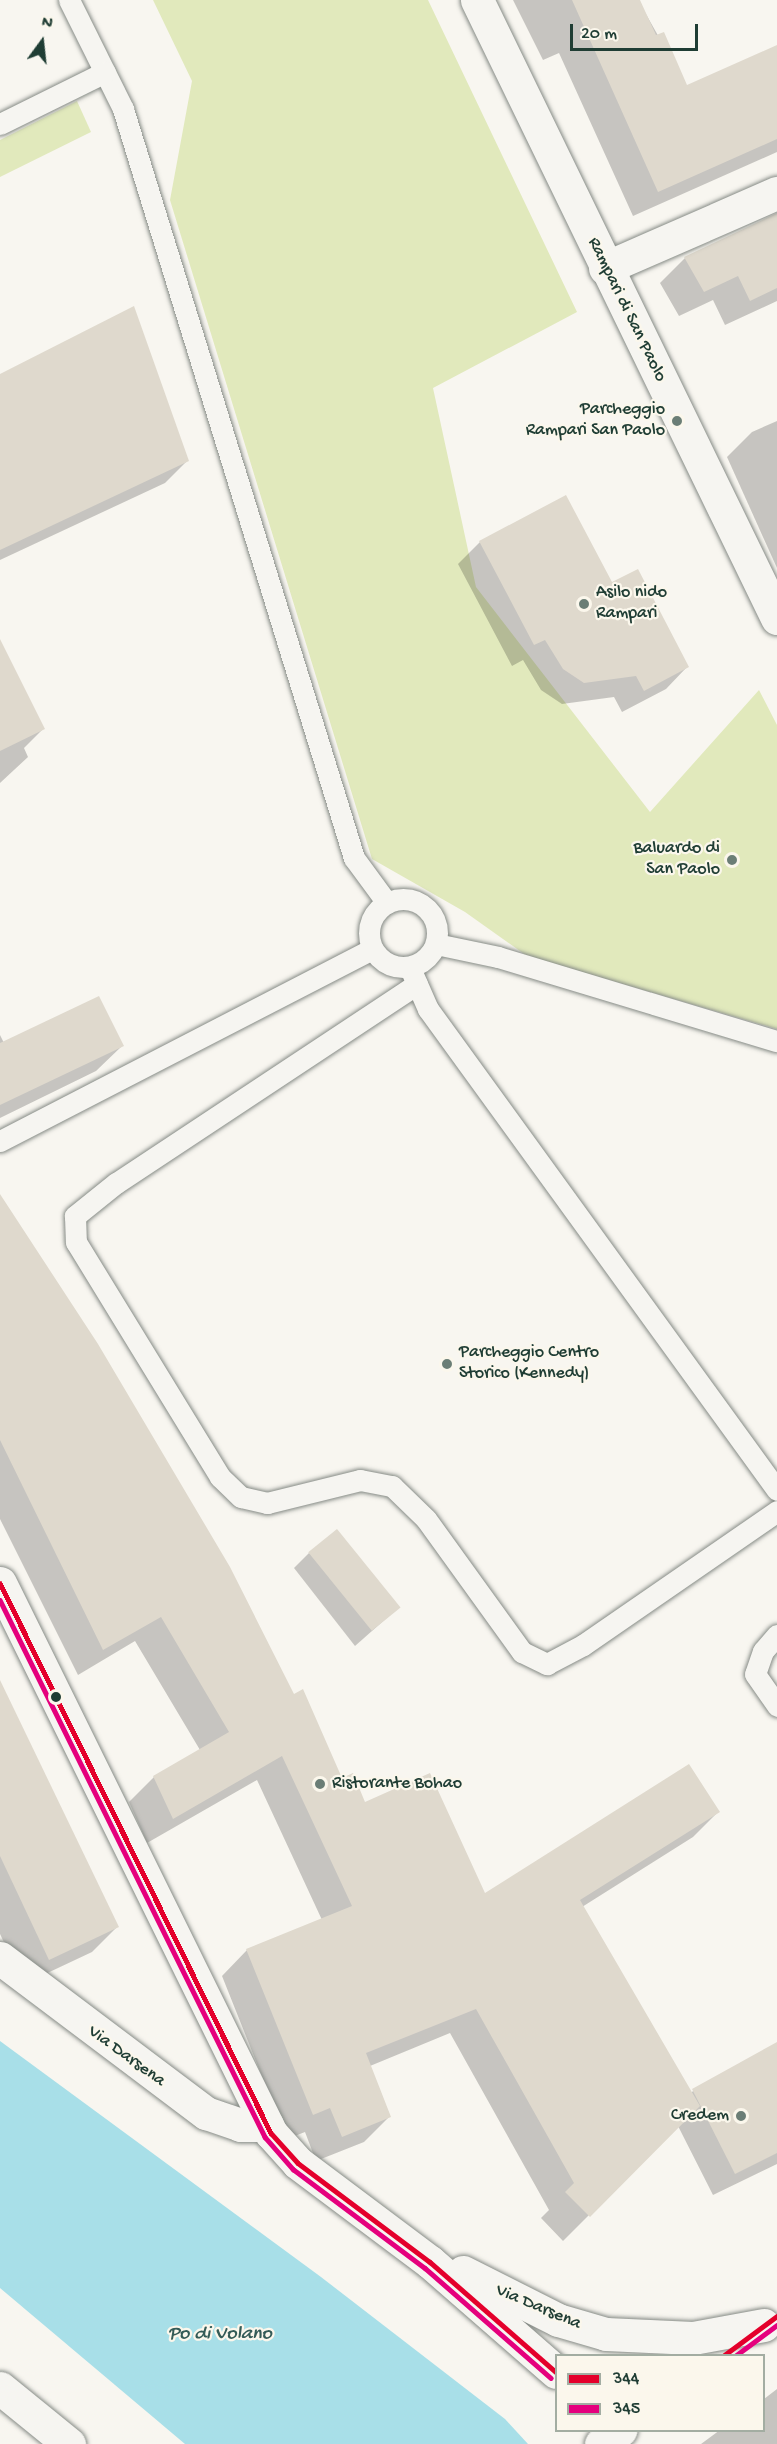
<!DOCTYPE html>
<style>
body{margin:0}
#map{position:relative;width:777px;height:2444px;overflow:hidden;background:#f8f6f0;font-family:"Gochi Hand",sans-serif}
div>[style]{position:absolute}
[style*='--x']{left:calc(var(--x)*1px);top:calc(var(--y)*1px);width:calc(var(--w)*1px);rotate:calc(var(--a)*1deg)}
.green>*{inset:0;background:#e1e9bc}
.water>*{inset:0;background:#a8dfe8}
.shadow>*{inset:0;background:#0003}
.building>*{inset:0;background:#dfd9cd;transform-origin:0 0}
.roads{filter:drop-shadow(0 0 2px #868b86) drop-shadow(0 0 2px #868b86)}
.lane>*{height:21px;margin:-10.5px;padding:0 10.5px;transform-origin:10.5px;border-radius:10.5px;background:#f6f5f1}
.lane>.ring{margin:-10.5px;padding:0;box-sizing:content-box;background:none;border:21px solid #f6f5f1;border-radius:50%}
.street>*{height:33px;margin:-16.5px;padding:0 16.5px;transform-origin:16.5px;border-radius:16.5px;background:#f6f5f1}
.secondary>*{height:33px;margin:-16.5px;padding:0 16.5px;transform-origin:16.5px;border-radius:16.5px;background:#f6f5f1}
.bus-1>*{height:4.5px;margin:-2.25px;padding:0 2.25px;transform-origin:2.25px;border-radius:2.25px;background:#e4002b}
.bus-2>*{height:4.5px;margin:-2.25px;padding:0 2.25px;transform-origin:2.25px;border-radius:2.25px;background:#e5007d}
.dots>*{width:16px;height:16px;translate:-50% -50%;box-sizing:border-box;border:3px solid #fbf7ec;border-radius:50%}
span{translate:-50% -50%;white-space:nowrap;text-align:center;line-height:1.15;-webkit-text-stroke:4.5px #fbf7ec;paint-order:stroke}
.street-label{font-size:18px;color:#1f3d34}
.poi-label{font-size:18px;color:#1f3d34}
.right{translate:-100% -50%;text-align:right}
.left{translate:0 -50%;text-align:left}
.water-label{font-size:20px;color:#345b57;font-style:italic}
.legend{position:absolute;left:555px;top:2354px;width:210px;height:78px;box-sizing:border-box;background:#fbf7ec;border:2px solid #a3ada2;margin:0;padding:8px 10px;list-style:none;font-size:18px;color:#1f3d34}
.legend li{display:flex;align-items:center;gap:12px;height:30px}
.legend b{width:30px;border:2px solid #a3ada2}
.north{position:absolute;left:12px;top:12px;width:60px;height:60px;-webkit-text-stroke:4px #fbf7ec;paint-order:stroke;rotate:15deg;font-size:16px;font-weight:700;line-height:24px;text-align:center;color:#1f3d34}
.north::after{content:'';display:block;margin:auto;width:21px;height:27px;background:#1f3d34;clip-path:polygon(50% 0,100% 100%,50% 72%,0 100%)}
.scale{position:absolute;left:570px;top:24px;width:128px;height:27px;box-sizing:border-box;border:3px solid #1f3d34;border-top:0;padding-left:8px;font-size:18px;line-height:21px;white-space:nowrap;color:#1f3d34;-webkit-text-stroke:4px #fbf7ec;paint-order:stroke}
</style>
<div id="map">
<div class="green">
<i style="clip-path:polygon(153px 0,428px 0,577px 312px,433px 388px,476px 587px,650px 812px,759px 690px,777px 725px,777px 1029px,527px 956px,465px 912px,372px 859px,170px 200px,192px 81px)"></i>
<i style="clip-path:polygon(77px 101px,91px 132px,0 177px,0 140px)"></i>
</div>
<div class="water">
<i style="clip-path:polygon(0 2041px,321px 2277px,505px 2419px,528px 2444px,185px 2444px,0 2288px)"></i>
</div>
<div class="shadow">
<i style="clip-path:polygon(513px 0,638px 0,687px 87px,777px 46px,777px 152px,633px 216px,559px 53px,543px 60px)"></i>
<i style="clip-path:polygon(777px 216px,777px 301px,725px 325px,713px 300px,679px 316px,660px 283px,685px 258px)"></i>
<i style="clip-path:polygon(0 376px,187px 461px,165px 483px,0 560px)"></i>
<i style="clip-path:polygon(777px 421px,777px 568px,727px 457px,752px 432px)"></i>
<i style="clip-path:polygon(480px 542px,611px 585px,687px 667px,666px 689px,622px 712px,614px 697px,562px 704px,541px 690px,523px 660px,512px 666px,458px 564px)"></i>
<i style="clip-path:polygon(0 683px,43px 729px,24px 748px,28px 757px,0 783px)"></i>
<i style="clip-path:polygon(0 1035px,4px 1043px,122px 1046px,96px 1071px,0 1118px)"></i>
<i style="clip-path:polygon(0 1196px,341px 1780px,365px 1804px,485px 1896px,718px 1812px,693px 1837px,582px 1907px,690px 2093px,777px 2044px,777px 2164px,713px 2195px,678px 2126px,563px 2241px,541px 2218px,549px 2210px,450px 2033px,370px 2066px,390px 2116px,364px 2142px,316px 2161px,305px 2132px,287px 2139px,222px 1976px,247px 1950px,322px 1920px,257px 1780px,147px 1843px,129px 1802px,154px 1777px,200px 1750px,135px 1641px,78px 1675px,0 1519px)"></i>
<i style="clip-path:polygon(309px 1553px,398px 1608px,355px 1646px,294px 1568px)"></i>
<i style="clip-path:polygon(0 1687px,117px 1927px,92px 1952px,24px 1984px,0 1934px)"></i>
<i style="clip-path:polygon(777px 2389px,777px 2444px,701px 2444px,720px 2430px,764px 2430px,764px 2399px)"></i>
</div>
<div class="building">
<i style="clip-path:polygon(572px 0,640px 0,656px 35px,664px 32px,687px 85px,777px 45px,777px 139px,658px 192px)"></i>
<i style="clip-path:polygon(777px 213px,777px 288px,750px 301px,738px 276px,704px 292px,684px 257px)"></i>
<i style="clip-path:polygon(134px 306px,189px 461px,0 550px,0 374px)"></i>
<i style="clip-path:polygon(566px 495px,612px 582px,638px 569px,689px 667px,644px 691px,636px 676px,584px 683px,563px 669px,545px 640px,534px 645px,479px 541px)"></i>
<i style="clip-path:polygon(0 639px,45px 729px,0 751px)"></i>
<i style="clip-path:polygon(99px 996px,124px 1046px,0 1105px,0 1043px)"></i>
<i style="clip-path:polygon(0 1194px,98px 1344px,230px 1567px,294px 1694px,303px 1689px,342px 1778px,353px 1773px,365px 1802px,430px 1773px,485px 1893px,689px 1764px,720px 1812px,580px 1900px,700px 2106px,590px 2217px,565px 2192px,574px 2183px,476px 2009px,366px 2053px,391px 2117px,342px 2137px,330px 2108px,313px 2115px,246px 1949px,352px 1906px,282px 1756px,173px 1819px,153px 1776px,229px 1732px,161px 1617px,103px 1650px,0 1440px)"></i>
<i style="left:337px;top:1529px;width:101px;height:37px;rotate:51deg"></i>
<i style="clip-path:polygon(0 1680px,119px 1927px,49px 1960px,0 1856px)"></i>
<i style="clip-path:polygon(777px 2042px,777px 2153px,735px 2174px,692px 2089px)"></i>
</div>
<div class="roads">
<div class="lane">
<i style="--x:69;--y:0;--w:122;--a:63.6"></i>
<i style="--x:123;--y:109;--w:784;--a:72.86"></i>
<i style="--x:354;--y:858;--w:56;--a:53.7"></i>
<i style="--x:0;--y:124;--w:117;--a:-26.3"></i>
<i class="ring" style="left:369px;top:899px;width:47px;height:47px"></i>
<i style="--x:436;--y:944;--w:63;--a:11.8"></i>
<i style="--x:498;--y:957;--w:291;--a:16.8"></i>
<i style="--x:410;--y:968;--w:45;--a:66.3"></i>
<i style="--x:428;--y:1009;--w:594;--a:54.04"></i>
<i style="--x:417;--y:984;--w:361;--a:146.5"></i>
<i style="--x:116;--y:1183;--w:53;--a:141.2"></i>
<i style="--x:75;--y:1216;--w:26;--a:88"></i>
<i style="--x:76;--y:1242;--w:276;--a:58.5"></i>
<i style="--x:220;--y:1477;--w:29;--a:44"></i>
<i style="--x:241;--y:1497;--w:27;--a:13"></i>
<i style="--x:267;--y:1503;--w:96;--a:-13.9"></i>
<i style="--x:360;--y:1480;--w:33;--a:11"></i>
<i style="--x:392;--y:1486;--w:47;--a:44.1"></i>
<i style="--x:426;--y:1519;--w:164;--a:54.2"></i>
<i style="--x:522;--y:1652;--w:28;--a:26"></i>
<i style="--x:547;--y:1664;--w:41;--a:-27.8"></i>
<i style="--x:583;--y:1645;--w:236;--a:-34.6"></i>
<i style="--x:0;--y:1141;--w:419;--a:-27.3"></i>
<i style="--x:777;--y:1635;--w:21;--a:131"></i>
<i style="--x:763;--y:1651;--w:24;--a:109"></i>
<i style="--x:755;--y:1674;--w:39;--a:55"></i>
</div>
<div class="street">
<i style="--x:477;--y:0;--w:687;--a:64.11"></i>
<i style="--x:605;--y:268;--w:188;--a:-23.6"></i>
<i style="--x:0;--y:1958;--w:258;--a:37"></i>
<i style="--x:206;--y:2113;--w:37;--a:19"></i>
<i style="--x:241;--y:2125;--w:26;--a:0"></i>
<i style="--x:0;--y:2388;--w:89;--a:39.1"></i>
</div>
<div class="secondary">
<i style="--x:0;--y:1583;--w:613;--a:63.77"></i>
<i style="--x:271;--y:2133;--w:40;--a:48"></i>
<i style="--x:298;--y:2163;--w:165;--a:36.9"></i>
<i style="--x:430;--y:2262;--w:167;--a:41.1"></i>
<i style="--x:463;--y:2272;--w:106;--a:26.8"></i>
<i style="--x:558;--y:2320;--w:50;--a:16.3"></i>
<i style="--x:606;--y:2334;--w:87;--a:2.6"></i>
<i style="--x:693;--y:2338;--w:72;--a:-10.4"></i>
<i style="--x:601;--y:2444;--w:24;--a:-36"></i>
</div>
</div>
<div class="bus-1">
<i style="--x:0;--y:1583;--w:613;--a:63.77"></i>
<i style="--x:271;--y:2133;--w:40;--a:48"></i>
<i style="--x:298;--y:2163;--w:165;--a:36.9"></i>
<i style="--x:430;--y:2262;--w:167;--a:41.1"></i>
<i style="--x:723;--y:2356;--w:67;--a:-36.5"></i>
</div>
<div class="bus-2">
<i style="--x:0;--y:1600;--w:599;--a:63.73"></i>
<i style="--x:265;--y:2137;--w:43;--a:48.8"></i>
<i style="--x:293;--y:2169;--w:165;--a:36.9"></i>
<i style="--x:425;--y:2268;--w:167;--a:41.1"></i>
<i style="--x:735;--y:2356;--w:52;--a:-36.4"></i>
</div>
<div class="dots">
<i style="left:677px;top:421px;background:#6b7e76"></i>
<i style="left:584px;top:604px;background:#6b7e76"></i>
<i style="left:732px;top:860px;background:#6b7e76"></i>
<i style="left:447px;top:1364px;background:#6b7e76"></i>
<i style="left:56px;top:1697px;background:#1f3d34"></i>
<i style="left:320px;top:1784px;background:#6b7e76"></i>
<i style="left:741px;top:2116px;background:#6b7e76"></i>
</div>
<div class="street-label">
<span style="left:626px;top:310px;rotate:64deg">Rampari di San Paolo</span>
<span style="left:126px;top:2057px;rotate:36deg">Via Darsena</span>
<span style="left:538px;top:2308px;rotate:23deg">Via Darsena</span>
</div>
<div class="poi-label">
<span class="right" style="left:665px;top:421px">Parcheggio<br>Rampari San Paolo</span>
<span class="left" style="left:596px;top:604px">Asilo nido<br>Rampari</span>
<span class="right" style="left:720px;top:860px">Baluardo di<br>San Paolo</span>
<span class="left" style="left:459px;top:1364px">Parcheggio Centro<br>Storico (Kennedy)</span>
<span class="left" style="left:332px;top:1784px">Ristorante Bohao</span>
<span class="right" style="left:729px;top:2116px">Credem</span>
</div>
<div class="water-label">
<span style="left:220px;top:2334px">Po di Volano</span>
</div>
<ul class="legend">
<li><b style="height:8px;background:#e4002b"></b>344</li>
<li><b style="height:8px;background:#e5007d"></b>345</li>
</ul>
<div class="north">N</div>
<div class="scale">20 m</div>
</div>
